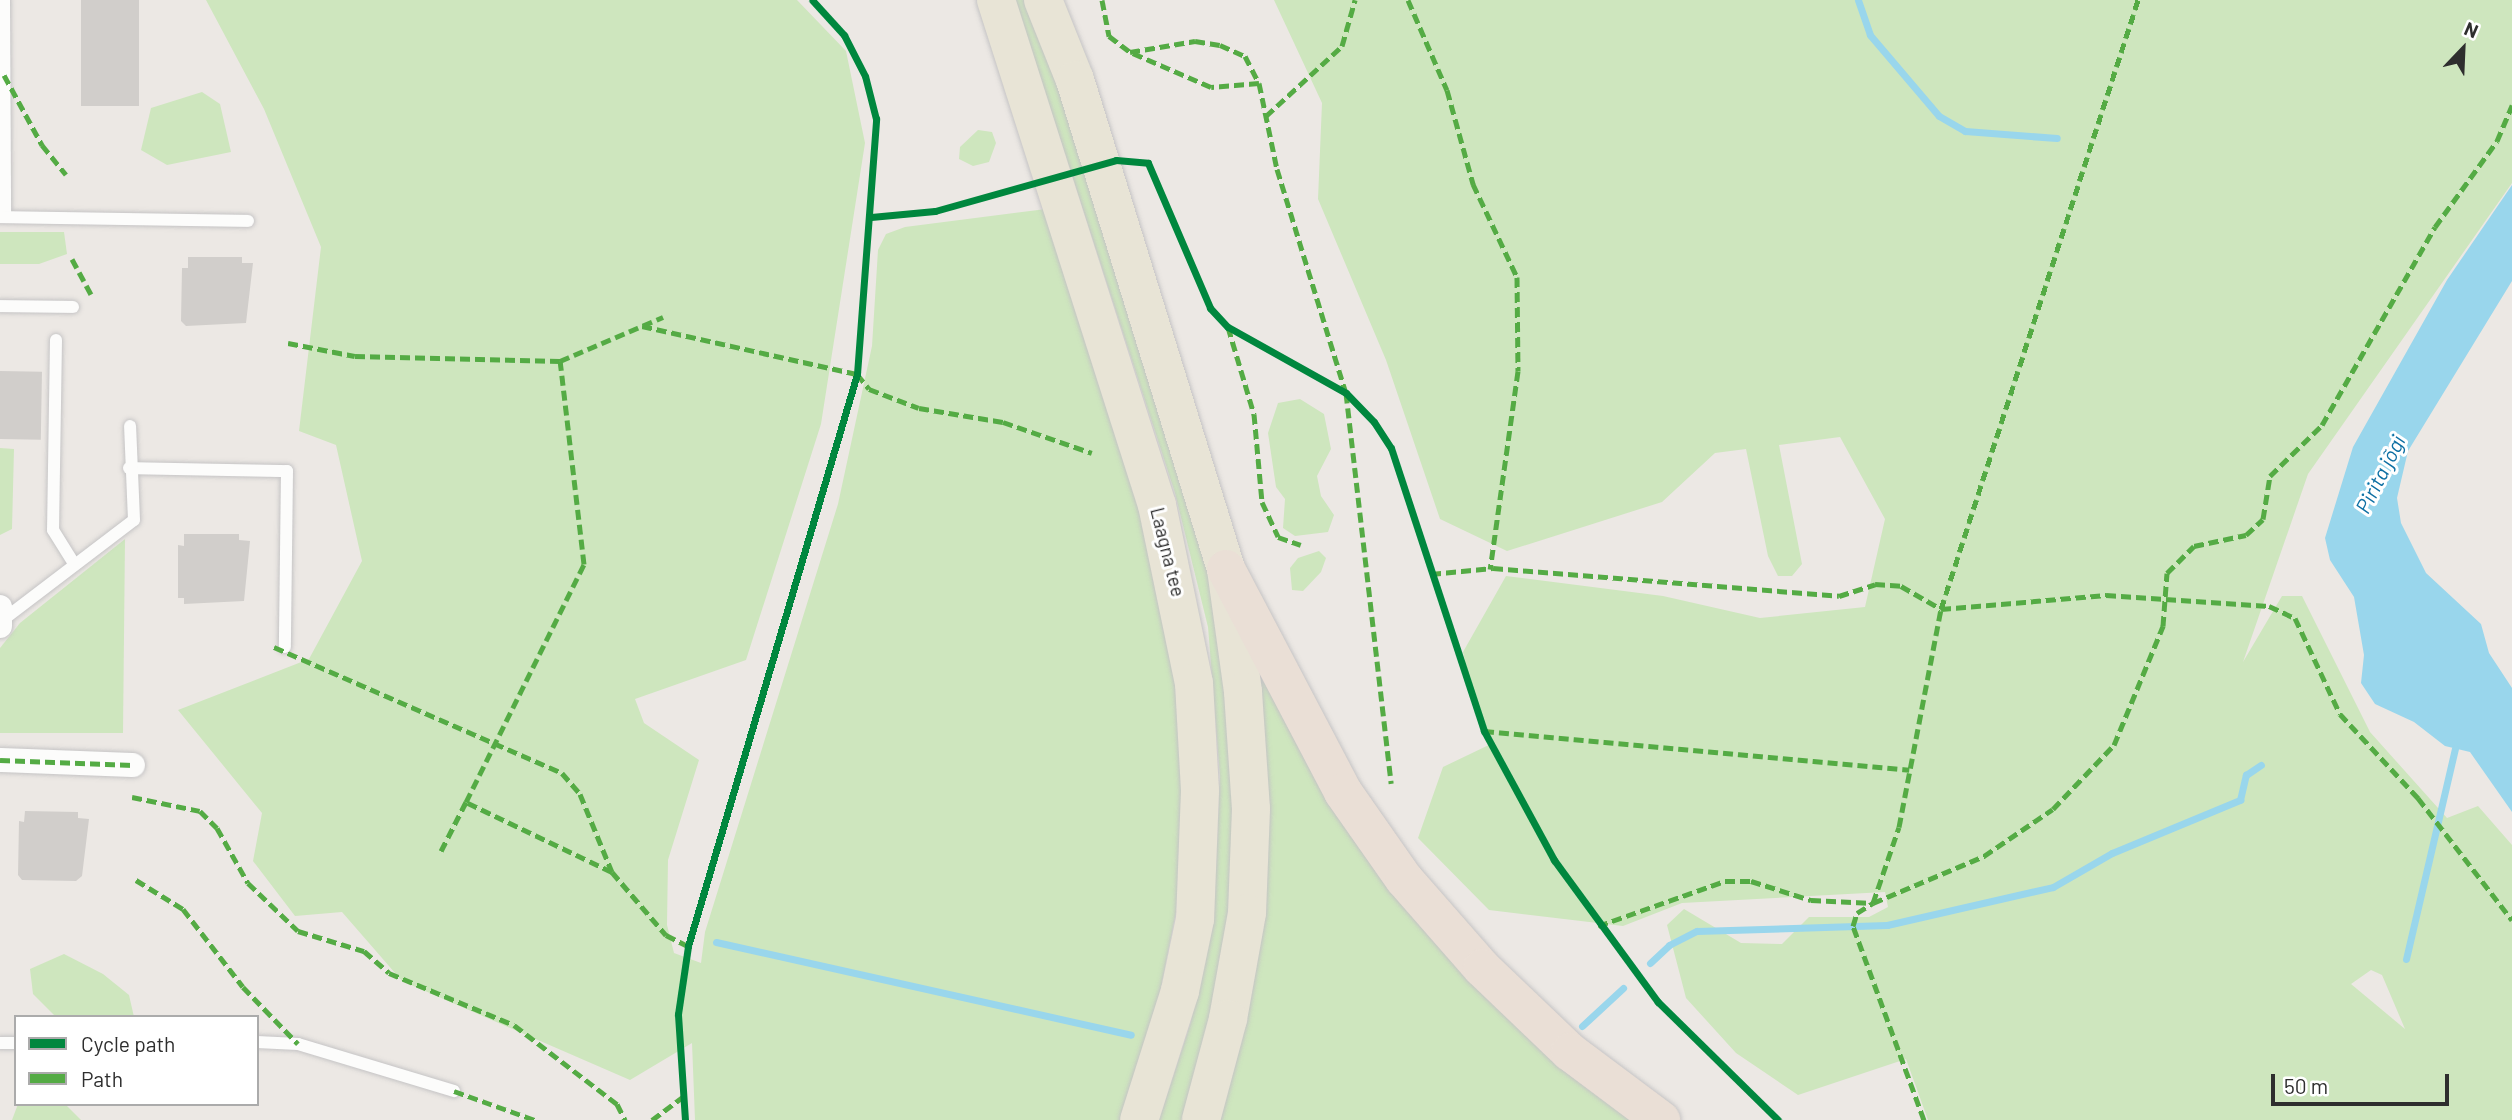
<!DOCTYPE html>
<meta charset="utf-8">
<style>
body{margin:0}
#map{position:relative;width:2512px;height:1120px;overflow:hidden;background:#ece8e4;font-family:Barlow,sans-serif}
div>[style]{position:absolute}
[style*='--x']{left:calc(var(--x)*1px);top:calc(var(--y)*1px);width:calc(var(--w)*1px);rotate:calc(var(--a)*1deg)}
.green>*{inset:0;background:#cee6be}
.water>*{inset:0;background:#99d6ec}
.stream>*{height:7px;margin:-3.5px;padding:0 3.5px;transform-origin:3.5px;border-radius:3.5px;background:#99d6ec}
.building>*{inset:0;background:#d1cecb;transform-origin:0 0}
.roads{filter:drop-shadow(0 0 2px #c5c4c5) drop-shadow(0 0 2px #c5c4c5)}
.lane>*{height:12px;margin:-6px;padding:0 6px;transform-origin:6px;border-radius:6px;background:#fcfcfb}
.street>*{height:24px;margin:-12px;padding:0 12px;transform-origin:12px;border-radius:12px;background:#fcfcfb}
.primary>*{height:38px;margin:-19px;padding:0 19px;transform-origin:19px;border-radius:19px;background:#e8e4d6}
.highway>*{height:38px;margin:-19px;padding:0 19px;transform-origin:19px;border-radius:19px;background:#eadfd6}
.quiet>*{height:5px;margin-top:-2.5px;transform-origin:0;background:repeating-linear-gradient(90deg,#54ab44 0 10px,transparent 0 15px)}
.cycleway>*{height:7px;margin:-3.5px;padding:0 3.5px;transform-origin:3.5px;border-radius:3.5px;background:#00873e}
span{translate:-50% -50%;white-space:nowrap;text-align:center;line-height:1.15;-webkit-text-stroke:6px #fff;paint-order:stroke}
.street-label{font-size:19px;color:#2e2e2e}
.water-label{font-size:21px;color:#0d6fa3;font-style:italic}
.legend{position:absolute;left:14px;top:1015px;width:245px;height:91px;box-sizing:border-box;background:#fff;border:2px solid #ababab;margin:0;padding:9px 12px;list-style:none;font-size:21px;color:#2e2e2e}
.legend li{display:flex;align-items:center;gap:14px;height:35px}
.legend b{width:35px;border:2px solid #ababab}
.north{position:absolute;left:2428px;top:14px;width:70px;height:70px;-webkit-text-stroke:5px #fff;paint-order:stroke;rotate:23deg;font-size:19px;font-weight:700;line-height:28px;text-align:center;color:#2e2e2e}
.north::after{content:'';display:block;margin:auto;width:24px;height:32px;background:#2e2e2e;clip-path:polygon(50% 0,100% 100%,50% 72%,0 100%)}
.scale{position:absolute;left:2271px;top:1074px;width:178px;height:32px;box-sizing:border-box;border:4px solid #2e2e2e;border-top:0;padding-left:9px;font-size:21px;line-height:24px;white-space:nowrap;color:#2e2e2e;-webkit-text-stroke:5px #fff;paint-order:stroke}
</style>
<div id="map">
<div class="green">
<i style="clip-path:polygon(206px 0,797px 0,846px 51px,865px 143px,821px 424px,746px 660px,635px 699px,644px 723px,699px 760px,668px 860px,667px 925px,674px 953px,701px 963px,705px 932px,838px 504px,872px 346px,878px 250px,886px 234px,905px 227px,1046px 209px,1131px 468px,1172px 633px,1184px 817px,1176px 912px,1153px 1027px,1121px 1120px,695px 1120px,692px 1043px,630px 1080px,402px 981px,342px 912px,295px 916px,253px 861px,262px 813px,178px 710px,309px 659px,362px 561px,336px 445px,299px 431px,321px 247px,264px 109px)"></i>
<i style="clip-path:polygon(1015px 0,1029px 0,1037px 19px,1221px 615px,1238px 882px,1190px 1120px,1159px 1120px,1191px 1022px,1216px 867px,1220px 776px,1208px 627px,1175px 493px)"></i>
<i style="clip-path:polygon(evenodd,1274px 0,2512px 0,2512px 183px,2308px 474px,2243px 662px,2282px 596px,2302px 596px,2370px 732px,2447px 818px,2478px 806px,2512px 845px,2512px 1120px,1928px 1120px,1906px 1059px,1798px 1095px,1736px 1053px,1686px 998px,1667px 925px,1684px 909px,1741px 943px,1782px 944px,1809px 917px,1869px 917px,1888px 907px,1885px 892px,1682px 903px,1623px 926px,1489px 910px,1418px 838px,1443px 767px,1493px 743px,1475px 710px,1463px 652px,1506px 576px,1663px 596px,1760px 618px,1865px 607px,1885px 519px,1840px 437px,1779px 445px,1802px 564px,1792px 576px,1778px 576px,1768px 556px,1746px 449px,1715px 453px,1662px 502px,1507px 551px,1440px 519px,1386px 360px,1318px 199px,1322px 103px,1274px 0,2371px 970px,2382px 975px,2405px 1029px,2351px 984px,2371px 970px)"></i>
<i style="clip-path:polygon(202px 92px,220px 104px,231px 152px,167px 165px,141px 150px,151px 108px)"></i>
<i style="clip-path:polygon(978px 130px,992px 132px,996px 143px,989px 162px,973px 166px,959px 159px,960px 147px)"></i>
<i style="clip-path:polygon(0 232px,64px 232px,67px 254px,39px 264px,0 264px)"></i>
<i style="clip-path:polygon(1300px 399px,1324px 414px,1331px 449px,1317px 476px,1321px 496px,1334px 515px,1328px 532px,1295px 536px,1283px 528px,1285px 499px,1276px 487px,1268px 433px,1278px 403px)"></i>
<i style="clip-path:polygon(0 448px,14px 449px,12px 529px,0 535px)"></i>
<i style="clip-path:polygon(125px 539px,123px 733px,0 733px,0 648px,20px 623px)"></i>
<i style="clip-path:polygon(1319px 551px,1326px 558px,1321px 572px,1303px 591px,1292px 590px,1290px 568px,1298px 558px)"></i>
<i style="clip-path:polygon(1253px 652px,1284px 715px,1632px 1120px,1218px 1120px)"></i>
<i style="clip-path:polygon(64px 954px,103px 974px,129px 995px,134px 1017px,56px 1017px,33px 994px,30px 969px)"></i>
<i style="clip-path:polygon(18px 1104px,65px 1104px,81px 1120px,12px 1120px)"></i>
</div>
<div class="water">
<i style="clip-path:polygon(2512px 185px,2512px 281px,2408px 451px,2397px 498px,2401px 523px,2426px 573px,2481px 624px,2489px 653px,2512px 688px,2512px 812px,2470px 752px,2445px 746px,2414px 722px,2375px 704px,2361px 683px,2364px 655px,2354px 597px,2330px 560px,2325px 538px,2353px 447px,2447px 280px)"></i>
</div>
<div class="stream">
<i style="--x:1858;--y:0;--w:37;--a:71"></i>
<i style="--x:1870;--y:35;--w:106;--a:49.6"></i>
<i style="--x:1939;--y:116;--w:30;--a:30"></i>
<i style="--x:1965;--y:131;--w:92;--a:4.4"></i>
<i style="--x:716;--y:942;--w:425;--a:12.6"></i>
<i style="--x:2406;--y:959;--w:216;--a:-76.9"></i>
<i style="--x:1650;--y:963;--w:26;--a:-43"></i>
<i style="--x:1669;--y:945;--w:31;--a:-27"></i>
<i style="--x:1697;--y:931;--w:190;--a:-1.8"></i>
<i style="--x:1887;--y:925;--w:170;--a:-12.9"></i>
<i style="--x:2053;--y:887;--w:68;--a:-30"></i>
<i style="--x:2112;--y:853;--w:139;--a:-22.5"></i>
<i style="--x:2240;--y:800;--w:26;--a:-77"></i>
<i style="--x:2246;--y:775;--w:18;--a:-34"></i>
<i style="--x:1582;--y:1026;--w:56;--a:-42.8"></i>
</div>
<div class="building">
<i style="left:81px;top:0;width:58px;height:106px"></i>
<i style="clip-path:polygon(188px 257px,242px 257px,242px 263px,253px 263px,246px 323px,186px 326px,181px 321px,182px 268px,188px 268px)"></i>
<i style="left:0;top:371px;width:42px;height:68px;rotate:1deg"></i>
<i style="clip-path:polygon(184px 534px,239px 534px,239px 540px,250px 541px,244px 601px,184px 604px,184px 598px,178px 598px,178px 545px,184px 546px)"></i>
<i style="clip-path:polygon(25px 811px,78px 812px,78px 818px,89px 819px,82px 876px,76px 881px,22px 880px,18px 875px,19px 821px,24px 822px)"></i>
</div>
<div class="roads">
<div class="lane">
<i style="--x:4;--y:0;--w:217;--a:89.7"></i>
<i style="--x:0;--y:217;--w:248;--a:0.9"></i>
<i style="--x:0;--y:306;--w:73;--a:0.8"></i>
<i style="--x:56;--y:340;--w:190;--a:90.9"></i>
<i style="--x:53;--y:530;--w:39;--a:58"></i>
<i style="--x:129;--y:468;--w:158;--a:1.1"></i>
<i style="--x:287;--y:471;--w:176;--a:90.7"></i>
<i style="--x:4;--y:619;--w:163;--a:-37.3"></i>
<i style="--x:134;--y:520;--w:94;--a:-92.4"></i>
<i style="--x:257;--y:1042;--w:41;--a:2.8"></i>
<i style="--x:298;--y:1044;--w:163;--a:16.8"></i>
<i style="--x:0;--y:1043;--w:16;--a:0"></i>
</div>
<div class="street">
<i style="--x:0;--y:607;--w:19;--a:90"></i>
<i style="--x:0;--y:760;--w:133;--a:2.2"></i>
</div>
<div class="primary">
<i style="--x:996;--y:0;--w:530;--a:72.32"></i>
<i style="--x:1157;--y:505;--w:182;--a:78.3"></i>
<i style="--x:1194;--y:683;--w:108;--a:86.8"></i>
<i style="--x:1200;--y:791;--w:128;--a:92.2"></i>
<i style="--x:1195;--y:919;--w:74;--a:101.8"></i>
<i style="--x:1180;--y:991;--w:135;--a:107.6"></i>
<i style="--x:1043;--y:0;--w:86;--a:68.2"></i>
<i style="--x:1075;--y:80;--w:512;--a:72.84"></i>
<i style="--x:1226;--y:569;--w:124;--a:82.1"></i>
<i style="--x:1243;--y:692;--w:117;--a:86.1"></i>
<i style="--x:1251;--y:809;--w:104;--a:92.2"></i>
<i style="--x:1247;--y:913;--w:108;--a:100.2"></i>
<i style="--x:1228;--y:1019;--w:105;--a:105"></i>
</div>
<div class="highway">
<i style="--x:1226;--y:569;--w:252;--a:62.3"></i>
<i style="--x:1343;--y:792;--w:106;--a:55"></i>
<i style="--x:1404;--y:879;--w:118;--a:48.8"></i>
<i style="--x:1482;--y:968;--w:122;--a:43.7"></i>
<i style="--x:1570;--y:1052;--w:114;--a:36.8"></i>
</div>
</div>
<div class="quiet">
<i style="--x:1102;--y:0;--w:37;--a:79"></i>
<i style="--x:1109;--y:36;--w:26;--a:37"></i>
<i style="--x:1408;--y:0;--w:98;--a:66.6"></i>
<i style="--x:1447;--y:90;--w:98;--a:74.5"></i>
<i style="--x:1473;--y:184;--w:103;--a:64.7"></i>
<i style="--x:1517;--y:277;--w:94;--a:89.4"></i>
<i style="--x:1518;--y:371;--w:200;--a:98"></i>
<i style="--x:4;--y:75;--w:80;--a:61.5"></i>
<i style="--x:42;--y:145;--w:38;--a:51"></i>
<i style="--x:1259;--y:83;--w:48;--a:175.2"></i>
<i style="--x:1211;--y:87;--w:88;--a:-156.6"></i>
<i style="--x:1130;--y:52;--w:66;--a:-9.6"></i>
<i style="--x:1195;--y:41;--w:25;--a:9"></i>
<i style="--x:1220;--y:45;--w:27;--a:24"></i>
<i style="--x:1245;--y:56;--w:30;--a:63"></i>
<i style="--x:1259;--y:83;--w:88;--a:78.2"></i>
<i style="--x:1277;--y:169;--w:234;--a:72.9"></i>
<i style="--x:1346;--y:393;--w:393;--a:83.4"></i>
<i style="--x:1266;--y:116;--w:103;--a:-42.6"></i>
<i style="--x:1342;--y:46;--w:48;--a:-74.2"></i>
<i style="--x:72;--y:259;--w:44;--a:61.7"></i>
<i style="--x:642;--y:326;--w:220;--a:12.6"></i>
<i style="--x:857;--y:374;--w:19;--a:51"></i>
<i style="--x:869;--y:389;--w:53;--a:20.8"></i>
<i style="--x:919;--y:408;--w:85;--a:9.5"></i>
<i style="--x:1003;--y:422;--w:94;--a:19.2"></i>
<i style="--x:1228;--y:327;--w:91;--a:73.4"></i>
<i style="--x:1254;--y:414;--w:88;--a:84.8"></i>
<i style="--x:1262;--y:502;--w:38;--a:65"></i>
<i style="--x:1278;--y:537;--w:24;--a:19"></i>
<i style="--x:288;--y:343;--w:68;--a:11"></i>
<i style="--x:355;--y:356;--w:205;--a:1.4"></i>
<i style="--x:1431;--y:574;--w:62;--a:-5.5"></i>
<i style="--x:1493;--y:568;--w:347;--a:4.6"></i>
<i style="--x:1839;--y:596;--w:38;--a:-18"></i>
<i style="--x:1875;--y:584;--w:26;--a:4"></i>
<i style="--x:1901;--y:586;--w:46;--a:29.9"></i>
<i style="--x:1941;--y:609;--w:166;--a:-4.8"></i>
<i style="--x:2106;--y:595;--w:163;--a:3.9"></i>
<i style="--x:2269;--y:606;--w:29;--a:25"></i>
<i style="--x:2295;--y:618;--w:106;--a:64.9"></i>
<i style="--x:2340;--y:714;--w:115;--a:47.1"></i>
<i style="--x:2418;--y:798;--w:154;--a:52.4"></i>
<i style="--x:274;--y:647;--w:314;--a:23.6"></i>
<i style="--x:562;--y:773;--w:28;--a:49"></i>
<i style="--x:580;--y:794;--w:84;--a:67.7"></i>
<i style="--x:612;--y:872;--w:83;--a:49.4"></i>
<i style="--x:666;--y:935;--w:25;--a:27"></i>
<i style="--x:1484;--y:731;--w:427;--a:5.2"></i>
<i style="--x:0;--y:760;--w:133;--a:2.2"></i>
<i style="--x:132;--y:797;--w:69;--a:11.6"></i>
<i style="--x:200;--y:811;--w:24;--a:45"></i>
<i style="--x:217;--y:828;--w:63;--a:60.6"></i>
<i style="--x:248;--y:883;--w:69;--a:43.8"></i>
<i style="--x:298;--y:931;--w:69;--a:16.9"></i>
<i style="--x:364;--y:951;--w:33;--a:41"></i>
<i style="--x:389;--y:973;--w:135;--a:22.6"></i>
<i style="--x:514;--y:1025;--w:130;--a:37.5"></i>
<i style="--x:617;--y:1104;--w:18;--a:63"></i>
<i style="--x:441;--y:851;--w:55;--a:-63"></i>
<i style="--x:612;--y:872;--w:162;--a:-154.4"></i>
<i style="--x:466;--y:802;--w:266;--a:-63.6"></i>
<i style="--x:584;--y:564;--w:204;--a:-96.7"></i>
<i style="--x:560;--y:361;--w:112;--a:-23.1"></i>
<i style="--x:136;--y:880;--w:55;--a:31.7"></i>
<i style="--x:183;--y:909;--w:98;--a:52.4"></i>
<i style="--x:243;--y:987;--w:79;--a:46"></i>
<i style="--x:1598;--y:926;--w:135;--a:-19.5"></i>
<i style="--x:1725;--y:881;--w:26;--a:0"></i>
<i style="--x:1751;--y:881;--w:63;--a:17.6"></i>
<i style="--x:1811;--y:900;--w:62;--a:2.8"></i>
<i style="--x:1873;--y:903;--w:121;--a:-22.9"></i>
<i style="--x:1984;--y:856;--w:83;--a:-34.3"></i>
<i style="--x:2053;--y:809;--w:88;--a:-46.4"></i>
<i style="--x:2114;--y:745;--w:129;--a:-67.6"></i>
<i style="--x:2163;--y:626;--w:53;--a:-85.7"></i>
<i style="--x:2167;--y:573;--w:38;--a:-45"></i>
<i style="--x:2194;--y:546;--w:53;--a:-11.9"></i>
<i style="--x:2246;--y:535;--w:23;--a:-43"></i>
<i style="--x:2263;--y:519;--w:44;--a:-80.8"></i>
<i style="--x:2270;--y:476;--w:73;--a:-44.4"></i>
<i style="--x:2322;--y:425;--w:228;--a:-60.3"></i>
<i style="--x:2435;--y:227;--w:106;--a:-54.2"></i>
<i style="--x:2497;--y:141;--w:39;--a:-67"></i>
<i style="--x:454;--y:1091;--w:86;--a:19.7"></i>
<i style="--x:652;--y:1120;--w:38;--a:-37"></i>
<i style="--x:1924;--y:1120;--w:207;--a:-110.1"></i>
<i style="--x:1853;--y:926;--w:14;--a:-73"></i>
<i style="--x:1857;--y:913;--w:19;--a:-32"></i>
<i style="--x:1873;--y:903;--w:80;--a:-71.1"></i>
<i style="--x:1899;--y:827;--w:222;--a:-79.1"></i>
<i style="--x:1941;--y:609;--w:640;--a:-72.07"></i>
</div>
<div class="cycleway">
<i style="--x:871;--y:217;--w:64;--a:-5.4"></i>
<i style="--x:935;--y:211;--w:188;--a:-15.7"></i>
<i style="--x:1116;--y:160;--w:32;--a:5"></i>
<i style="--x:1148;--y:163;--w:158;--a:66.8"></i>
<i style="--x:1210;--y:308;--w:26;--a:47"></i>
<i style="--x:1228;--y:327;--w:135;--a:29.2"></i>
<i style="--x:1346;--y:393;--w:40;--a:46"></i>
<i style="--x:1374;--y:422;--w:31;--a:57"></i>
<i style="--x:1391;--y:448;--w:298;--a:71.8"></i>
<i style="--x:1484;--y:731;--w:147;--a:61.5"></i>
<i style="--x:1554;--y:860;--w:176;--a:53.8"></i>
<i style="--x:1658;--y:1002;--w:168;--a:44.5"></i>
<i style="--x:685;--y:1120;--w:106;--a:-93.8"></i>
<i style="--x:678;--y:1014;--w:69;--a:-81.6"></i>
<i style="--x:688;--y:946;--w:596;--a:-73.54"></i>
<i style="--x:857;--y:374;--w:256;--a:-85.7"></i>
<i style="--x:876;--y:119;--w:44;--a:-104.3"></i>
<i style="--x:865;--y:76;--w:46;--a:-117.1"></i>
<i style="--x:844;--y:35;--w:47;--a:-132.4"></i>
</div>
<div class="street-label">
<span style="left:1168px;top:552px;rotate:76deg">Laagna tee</span>
</div>
<div class="water-label">
<span style="left:2380px;top:474px;rotate:-63deg">Pirita jõgi</span>
</div>
<ul class="legend">
<li><b style="height:9px;background:#00873e"></b>Cycle path</li>
<li><b style="height:9px;background:#54ab44"></b>Path</li>
</ul>
<div class="north">N</div>
<div class="scale">50 m</div>
</div>
